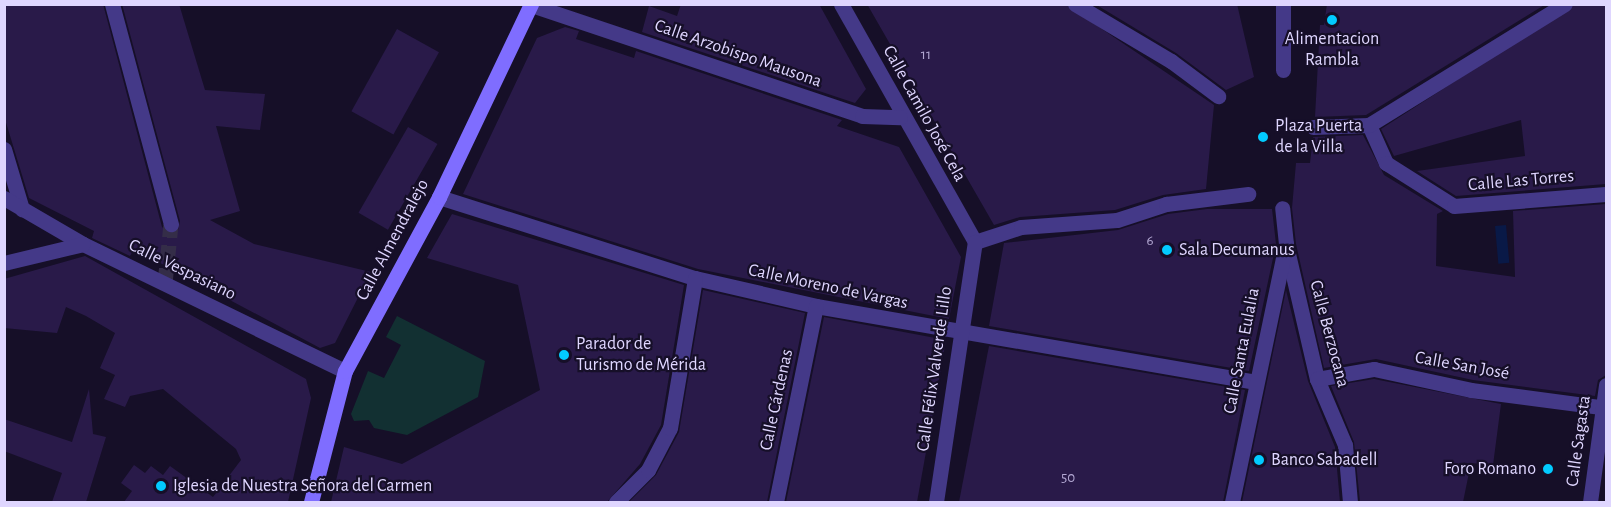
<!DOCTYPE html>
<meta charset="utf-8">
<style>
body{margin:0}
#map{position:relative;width:1611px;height:507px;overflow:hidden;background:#160f28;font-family:"Alegreya Sans",sans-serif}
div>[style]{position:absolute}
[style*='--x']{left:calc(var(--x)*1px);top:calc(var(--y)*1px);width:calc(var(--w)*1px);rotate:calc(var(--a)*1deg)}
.green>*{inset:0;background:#123032}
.water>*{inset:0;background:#091947;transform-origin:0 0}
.building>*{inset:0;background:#291a49;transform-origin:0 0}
.street-tunnel>*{height:15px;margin-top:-7.5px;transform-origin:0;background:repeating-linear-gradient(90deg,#342d48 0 15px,transparent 0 23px)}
.street>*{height:15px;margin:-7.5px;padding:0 7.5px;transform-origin:7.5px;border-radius:7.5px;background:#443988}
.secondary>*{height:15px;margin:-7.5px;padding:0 7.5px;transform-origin:7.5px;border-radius:7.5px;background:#7f6dff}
.dots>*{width:16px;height:16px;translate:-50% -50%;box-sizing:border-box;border:3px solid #160f28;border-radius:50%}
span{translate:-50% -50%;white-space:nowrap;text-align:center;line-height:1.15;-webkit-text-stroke:4.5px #160f28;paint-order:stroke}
.number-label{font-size:15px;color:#b2a7d2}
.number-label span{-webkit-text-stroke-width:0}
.poi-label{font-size:18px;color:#dfd6ff}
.left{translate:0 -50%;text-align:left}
.right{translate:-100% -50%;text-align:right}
.street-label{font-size:18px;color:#dfd6ff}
.frame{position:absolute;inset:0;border:6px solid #dfd6ff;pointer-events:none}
</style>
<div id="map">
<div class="green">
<i style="clip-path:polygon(397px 316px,485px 361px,478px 397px,407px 435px,374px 428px,369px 420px,354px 421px,351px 414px,368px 371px,384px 378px,401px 345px,386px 337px)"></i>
</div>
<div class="water">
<i style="left:1506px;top:225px;width:38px;height:11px;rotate:85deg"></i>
</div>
<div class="building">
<i style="clip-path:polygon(4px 4px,103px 4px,162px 227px,169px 233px,178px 230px,180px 221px,122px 4px,179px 4px,205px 90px,265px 94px,260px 130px,216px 126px,240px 211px,210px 220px,254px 244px,371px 272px,335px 343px,320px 348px,134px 249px,130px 256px,92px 238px,94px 231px,29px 198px,4px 116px)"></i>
<i style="clip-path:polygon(681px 4px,819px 4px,866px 89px,855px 103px,642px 32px,649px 6px,677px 16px)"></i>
<i style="clip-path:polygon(867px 4px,1065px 4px,1214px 105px,1206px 189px,1163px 195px,1115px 210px,1020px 217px,994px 225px)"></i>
<i style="clip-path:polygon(1095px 4px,1237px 4px,1254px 77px,1226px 90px,1176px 53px)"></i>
<i style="clip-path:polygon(1327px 4px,1546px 4px,1366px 115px,1315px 117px,1320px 25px,1324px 25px)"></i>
<i style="clip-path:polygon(1575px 4px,1606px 4px,1606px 184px,1456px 196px,1417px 171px,1525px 156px,1521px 120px,1394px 156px,1381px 129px)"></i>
<i style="clip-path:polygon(565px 27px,579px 31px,576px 39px,634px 58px,636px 51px,842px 120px,837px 126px,899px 147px,961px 257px,949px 319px,698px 269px,463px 194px,537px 38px)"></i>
<i style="left:397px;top:29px;width:48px;height:94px;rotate:29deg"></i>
<i style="left:408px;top:127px;width:34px;height:99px;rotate:30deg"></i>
<i style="clip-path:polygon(1363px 135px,1384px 175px,1443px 211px,1437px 214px,1436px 266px,1515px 277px,1513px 211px,1606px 204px,1606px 375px,1598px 380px,1595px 396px,1473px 380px,1376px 359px,1324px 368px,1296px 244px,1292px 208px,1296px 163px,1310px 163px,1313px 137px)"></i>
<i style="clip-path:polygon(1207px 209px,1272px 209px,1276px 244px,1249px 371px,989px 326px,1004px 243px,1118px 230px,1168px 214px)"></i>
<i style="clip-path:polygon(452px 214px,684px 285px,661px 425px,640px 464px,607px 502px,331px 502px,344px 447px,402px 464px,540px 390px,518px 285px,427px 258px)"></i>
<i style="clip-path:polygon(85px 256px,306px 379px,311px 398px,288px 502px,124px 502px,132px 491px,121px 483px,134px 465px,145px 473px,151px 466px,163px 475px,170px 466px,213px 497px,241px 460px,236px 449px,163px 389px,130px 396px,125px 407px,104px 399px,115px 375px,100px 368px,115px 333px,86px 316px,66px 307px,57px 333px,4px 328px,4px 279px)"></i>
<i style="clip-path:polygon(703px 290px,805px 313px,767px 502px,629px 502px,656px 475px,679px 432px)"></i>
<i style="clip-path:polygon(1286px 290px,1308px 381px,1335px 447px,1340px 502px,1242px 502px)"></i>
<i style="clip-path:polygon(824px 317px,946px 340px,917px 502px,786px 502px)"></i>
<i style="clip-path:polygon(989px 346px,1245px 390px,1223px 502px,959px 502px)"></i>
<i style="clip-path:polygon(1374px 379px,1501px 404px,1493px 465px,1471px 463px,1463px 502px,1360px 502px,1354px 442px,1331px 386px)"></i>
<i style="clip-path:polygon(89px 389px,93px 434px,106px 437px,86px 502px,52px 502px,62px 473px,4px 451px,4px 419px,72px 442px)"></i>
</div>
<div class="street-tunnel">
<i style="--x:165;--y:283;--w:59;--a:-84.2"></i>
</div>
<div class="street">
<i style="--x:112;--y:4;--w:228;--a:75"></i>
<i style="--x:841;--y:4;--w:273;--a:60.6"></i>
<i style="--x:1075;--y:4;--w:112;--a:30.7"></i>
<i style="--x:1171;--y:61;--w:59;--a:36.7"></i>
<i style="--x:531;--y:5;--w:349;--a:18.5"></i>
<i style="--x:862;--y:116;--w:38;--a:2"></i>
<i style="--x:1283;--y:70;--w:66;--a:-90"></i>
<i style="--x:1369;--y:125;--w:42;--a:65.9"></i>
<i style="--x:1386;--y:163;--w:80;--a:32.3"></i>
<i style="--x:1454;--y:206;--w:152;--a:-4.5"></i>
<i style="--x:1313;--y:127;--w:56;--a:-2"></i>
<i style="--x:1369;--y:125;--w:230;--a:-31.7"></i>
<i style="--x:4;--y:149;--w:63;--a:73.3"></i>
<i style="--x:439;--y:197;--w:269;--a:17.6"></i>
<i style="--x:695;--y:278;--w:124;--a:13"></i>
<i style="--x:816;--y:306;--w:445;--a:9.8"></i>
<i style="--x:4;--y:198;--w:91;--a:30.2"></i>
<i style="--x:83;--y:244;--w:291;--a:25.9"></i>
<i style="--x:975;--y:242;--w:48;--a:-18.1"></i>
<i style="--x:1021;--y:227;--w:96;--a:-4.2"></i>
<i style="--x:1117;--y:220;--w:52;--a:-18.1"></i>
<i style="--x:1166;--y:204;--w:83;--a:-7"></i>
<i style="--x:1286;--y:245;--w:138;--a:77"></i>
<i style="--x:1317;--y:379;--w:72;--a:67"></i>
<i style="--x:1345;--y:445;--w:57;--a:85"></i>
<i style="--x:4;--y:263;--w:81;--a:-13.5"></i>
<i style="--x:1317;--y:379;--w:58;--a:-10"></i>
<i style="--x:1374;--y:369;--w:99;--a:12.2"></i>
<i style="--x:1471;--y:390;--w:131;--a:7.5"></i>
<i style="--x:616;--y:502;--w:45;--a:-45"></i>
<i style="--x:648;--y:470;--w:47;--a:-62.4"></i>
<i style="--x:670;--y:428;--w:152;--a:-80.5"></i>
<i style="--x:776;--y:502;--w:200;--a:-78.5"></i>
<i style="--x:936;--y:502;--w:263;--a:-81.5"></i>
<i style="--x:1232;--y:502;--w:264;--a:-78.2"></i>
<i style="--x:1286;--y:244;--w:36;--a:-96"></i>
<i style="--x:1590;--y:502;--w:118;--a:-82.2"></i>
</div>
<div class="secondary">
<i style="--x:311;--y:502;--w:135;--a:-75.5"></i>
<i style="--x:345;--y:371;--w:198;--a:-61.6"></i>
<i style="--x:439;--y:197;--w:214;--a:-64.5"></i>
</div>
<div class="dots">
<i style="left:1332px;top:20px;background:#02cbff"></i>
<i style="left:1263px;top:137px;background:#02cbff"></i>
<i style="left:1167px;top:250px;background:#02cbff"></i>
<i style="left:564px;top:355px;background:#02cbff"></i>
<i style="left:1259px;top:460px;background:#02cbff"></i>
<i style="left:1548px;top:469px;background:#02cbff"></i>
<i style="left:161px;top:486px;background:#02cbff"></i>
</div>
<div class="number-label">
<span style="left:926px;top:55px">11</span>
<span style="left:1150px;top:241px">6</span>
<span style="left:1068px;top:478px">50</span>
</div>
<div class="poi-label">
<span style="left:1332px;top:50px">Alimentacion<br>Rambla</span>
<span class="left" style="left:1275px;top:137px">Plaza Puerta<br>de la Villa</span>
<span class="left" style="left:1179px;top:250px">Sala Decumanus</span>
<span class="left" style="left:576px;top:355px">Parador de<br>Turismo de Mérida</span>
<span class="left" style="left:1271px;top:460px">Banco Sabadell</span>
<span class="right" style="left:1536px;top:469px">Foro Romano</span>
<span class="left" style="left:173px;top:486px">Iglesia de Nuestra Señora del Carmen</span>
</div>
<div class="street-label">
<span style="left:738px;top:54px;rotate:19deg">Calle Arzobispo Mausona</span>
<span style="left:924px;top:114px;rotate:61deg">Calle Camilo José Cela</span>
<span style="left:1521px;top:181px;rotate:-5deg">Calle Las Torres</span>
<span style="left:393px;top:240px;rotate:-62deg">Calle Almendralejo</span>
<span style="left:182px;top:270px;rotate:26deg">Calle Vespasiano</span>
<span style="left:828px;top:287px;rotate:12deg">Calle Moreno de Vargas</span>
<span style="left:1329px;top:334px;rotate:75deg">Calle Berzocana</span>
<span style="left:1242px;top:351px;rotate:-79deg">Calle Santa Eulalia</span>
<span style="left:1462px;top:366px;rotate:10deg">Calle San José</span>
<span style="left:935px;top:369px;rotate:-82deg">Calle Félix Valverde Lillo</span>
<span style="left:777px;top:400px;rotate:-78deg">Calle Cárdenas</span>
<span style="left:1579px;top:441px;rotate:-82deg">Calle Sagasta</span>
</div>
<div class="frame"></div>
</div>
